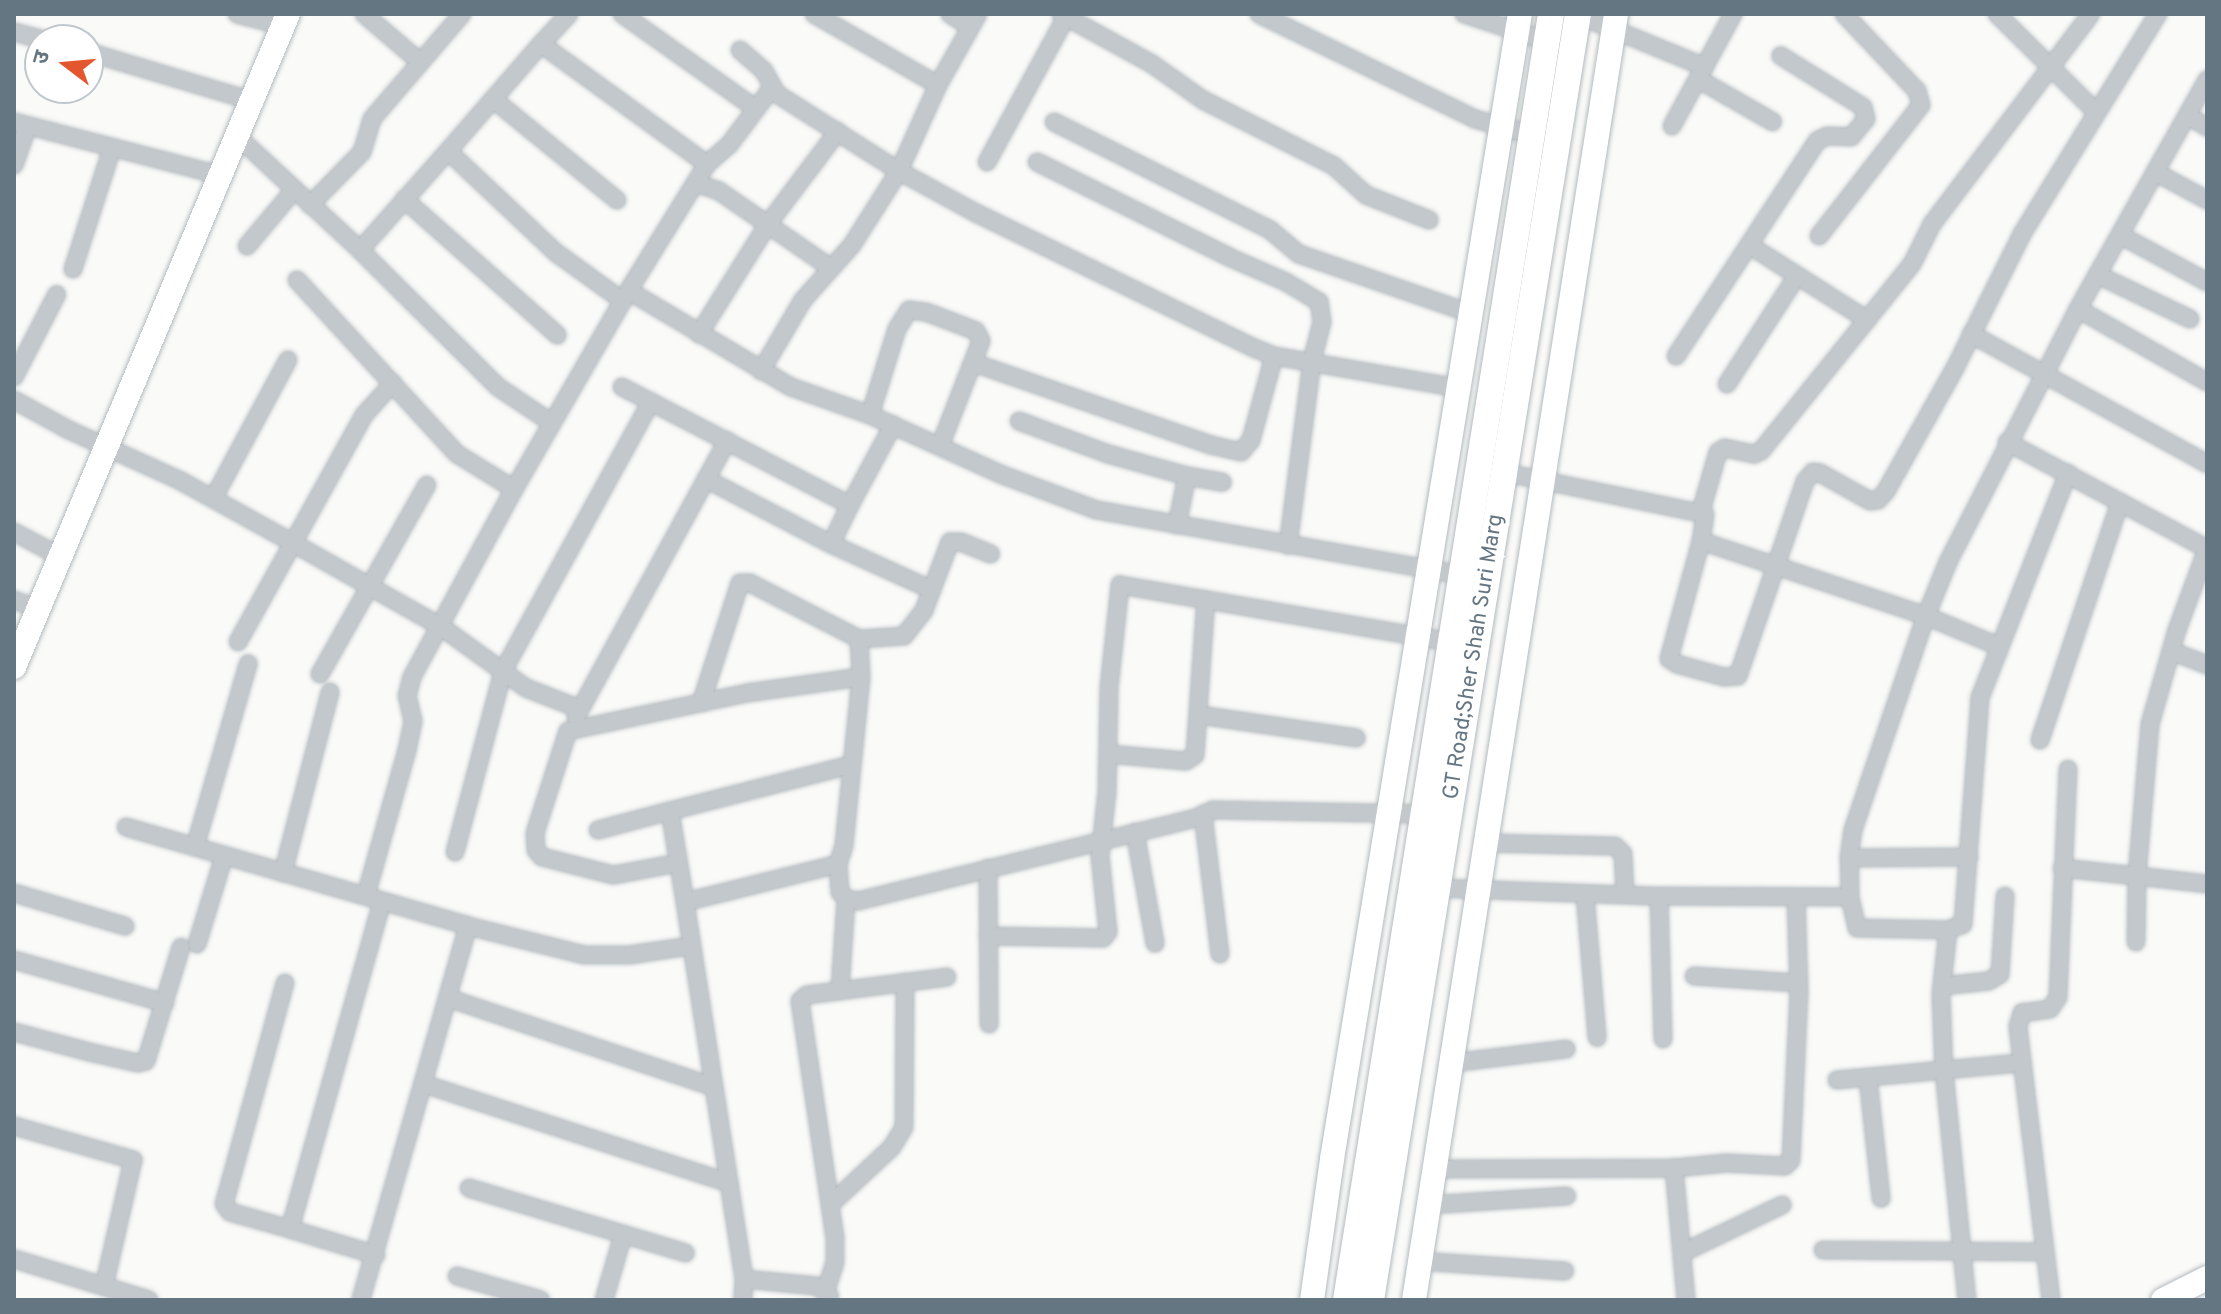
<!DOCTYPE html>
<meta charset="utf-8">
<style>
body{margin:0}
#map{position:relative;width:2221px;height:1314px;overflow:hidden;background:#fafaf8;font-family:Overpass,"Noto Sans Devanagari",sans-serif}
div>[style]{position:absolute}
[style*='--x']{left:calc(var(--x)*1px);top:calc(var(--y)*1px);width:calc(var(--w)*1px);rotate:calc(var(--a)*1deg)}
.roads{filter:drop-shadow(0 0 2px #b3babf) drop-shadow(0 0 2px #b3babf)}
.street>*{height:16px;margin:-8px;padding:0 8px;transform-origin:8px;border-radius:8px;background:#c3c8cc}
.secondary>*{height:24px;margin:-12px;padding:0 12px;transform-origin:12px;border-radius:12px;background:#fff}
.primary>*{height:26px;margin:-13px;padding:0 13px;transform-origin:13px;border-radius:13px;background:#fff}
span{translate:-50% -50%;white-space:nowrap;text-align:center;line-height:1.15;-webkit-text-stroke:8px #fff;paint-order:stroke}
.street-label{font-size:22px;color:#657683}
.frame{position:absolute;inset:0;border:16px solid #657683;pointer-events:none}
.north{position:absolute;left:24px;top:24px;width:80px;height:80px;box-sizing:border-box;background:#fff;border:2px solid #c1c8cd;border-radius:50%;rotate:286deg;font-size:22px;font-weight:700;line-height:32px;text-align:center;color:#657683}
.north::after{content:'';display:block;margin:auto;width:28px;height:36px;background:#e4572e;clip-path:polygon(50% 0,100% 100%,50% 72%,0 100%)}
</style>
<div id="map">
<div class="roads">
<div class="street">
<i style="--x:237;--y:14;--w:48;--a:14.6"></i>
<i style="--x:364;--y:14;--w:74;--a:40.6"></i>
<i style="--x:569;--y:14;--w:41;--a:133"></i>
<i style="--x:541;--y:44;--w:205;--a:35.9"></i>
<i style="--x:622;--y:14;--w:163;--a:35.3"></i>
<i style="--x:814;--y:14;--w:143;--a:29.8"></i>
<i style="--x:950;--y:14;--w:24;--a:33"></i>
<i style="--x:1061;--y:14;--w:104;--a:28.8"></i>
<i style="--x:1152;--y:64;--w:62;--a:35.2"></i>
<i style="--x:1203;--y:100;--w:147;--a:26.7"></i>
<i style="--x:1334;--y:166;--w:43;--a:42.2"></i>
<i style="--x:1366;--y:195;--w:68;--a:21.6"></i>
<i style="--x:1259;--y:14;--w:240;--a:25.9"></i>
<i style="--x:1475;--y:119;--w:59;--a:15.7"></i>
<i style="--x:1464;--y:14;--w:87;--a:18"></i>
<i style="--x:1997;--y:14;--w:139;--a:44.7"></i>
<i style="--x:1578;--y:15;--w:137;--a:22.3"></i>
<i style="--x:14;--y:32;--w:31;--a:15"></i>
<i style="--x:541;--y:44;--w:142;--a:131"></i>
<i style="--x:448;--y:151;--w:147;--a:43.3"></i>
<i style="--x:555;--y:252;--w:84;--a:35.8"></i>
<i style="--x:740;--y:50;--w:32;--a:41"></i>
<i style="--x:764;--y:71;--w:26;--a:61"></i>
<i style="--x:777;--y:94;--w:144;--a:32.3"></i>
<i style="--x:899;--y:171;--w:94;--a:-65.6"></i>
<i style="--x:938;--y:85;--w:81;--a:-60.6"></i>
<i style="--x:88;--y:52;--w:171;--a:16.6"></i>
<i style="--x:1698;--y:79;--w:86;--a:29.8"></i>
<i style="--x:493;--y:99;--w:160;--a:39.2"></i>
<i style="--x:2188;--y:116;--w:22;--a:30"></i>
<i style="--x:14;--y:122;--w:212;--a:14.5"></i>
<i style="--x:1054;--y:122;--w:240;--a:26.5"></i>
<i style="--x:1269;--y:229;--w:39;--a:40"></i>
<i style="--x:1299;--y:254;--w:183;--a:19.1"></i>
<i style="--x:1672;--y:126;--w:128;--a:-61.4"></i>
<i style="--x:237;--y:136;--w:168;--a:42.8"></i>
<i style="--x:448;--y:151;--w:132;--a:131.6"></i>
<i style="--x:360;--y:250;--w:194;--a:44.8"></i>
<i style="--x:498;--y:387;--w:65;--a:33.7"></i>
<i style="--x:987;--y:162;--w:165;--a:-61.4"></i>
<i style="--x:1037;--y:162;--w:216;--a:26.3"></i>
<i style="--x:1231;--y:258;--w:60;--a:23.6"></i>
<i style="--x:1286;--y:282;--w:39;--a:31"></i>
<i style="--x:1319;--y:302;--w:20;--a:81"></i>
<i style="--x:1322;--y:322;--w:40;--a:104.4"></i>
<i style="--x:1312;--y:361;--w:186;--a:97.4"></i>
<i style="--x:14;--y:165;--w:41;--a:-70.3"></i>
<i style="--x:2155;--y:172;--w:59;--a:28.3"></i>
<i style="--x:698;--y:184;--w:22;--a:18"></i>
<i style="--x:719;--y:191;--w:136;--a:34.5"></i>
<i style="--x:404;--y:199;--w:205;--a:41.6"></i>
<i style="--x:310;--y:205;--w:74;--a:-45.5"></i>
<i style="--x:362;--y:152;--w:34;--a:-73"></i>
<i style="--x:372;--y:119;--w:138;--a:-49.4"></i>
<i style="--x:2120;--y:235;--w:99;--a:28.4"></i>
<i style="--x:1819;--y:236;--w:166;--a:-52.1"></i>
<i style="--x:1921;--y:105;--w:15;--a:-106"></i>
<i style="--x:1917;--y:91;--w:106;--a:-133.5"></i>
<i style="--x:1749;--y:245;--w:140;--a:32.4"></i>
<i style="--x:247;--y:246;--w:73;--a:-50"></i>
<i style="--x:73;--y:269;--w:127;--a:-72.1"></i>
<i style="--x:2098;--y:275;--w:102;--a:25.6"></i>
<i style="--x:297;--y:280;--w:236;--a:47.4"></i>
<i style="--x:457;--y:454;--w:67;--a:31.6"></i>
<i style="--x:629;--y:291;--w:188;--a:30.7"></i>
<i style="--x:791;--y:387;--w:84;--a:19.5"></i>
<i style="--x:870;--y:415;--w:143;--a:24.4"></i>
<i style="--x:1000;--y:474;--w:103;--a:20.4"></i>
<i style="--x:1097;--y:510;--w:370;--a:10.1"></i>
<i style="--x:2078;--y:309;--w:148;--a:29.5"></i>
<i style="--x:699;--y:334;--w:130;--a:-57.9"></i>
<i style="--x:768;--y:224;--w:116;--a:-53"></i>
<i style="--x:1971;--y:334;--w:269;--a:28.8"></i>
<i style="--x:1676;--y:356;--w:257;--a:-56.7"></i>
<i style="--x:1817;--y:141;--w:11;--a:-27"></i>
<i style="--x:1827;--y:136;--w:24;--a:2"></i>
<i style="--x:1851;--y:137;--w:23;--a:-50"></i>
<i style="--x:1866;--y:119;--w:12;--a:-104"></i>
<i style="--x:1863;--y:107;--w:97;--a:-148.1"></i>
<i style="--x:974;--y:363;--w:251;--a:19.1"></i>
<i style="--x:1211;--y:445;--w:31;--a:13"></i>
<i style="--x:1241;--y:452;--w:16;--a:-50"></i>
<i style="--x:1251;--y:440;--w:87;--a:-74.7"></i>
<i style="--x:761;--y:371;--w:82;--a:-59.4"></i>
<i style="--x:803;--y:300;--w:74;--a:-48.3"></i>
<i style="--x:852;--y:245;--w:88;--a:-57.6"></i>
<i style="--x:899;--y:171;--w:88;--a:28.6"></i>
<i style="--x:976;--y:213;--w:309;--a:25.9"></i>
<i style="--x:1254;--y:348;--w:22;--a:22"></i>
<i style="--x:1274;--y:356;--w:189;--a:9.8"></i>
<i style="--x:14;--y:377;--w:93;--a:-62.6"></i>
<i style="--x:393;--y:383;--w:43;--a:132.2"></i>
<i style="--x:364;--y:415;--w:146;--a:119"></i>
<i style="--x:293;--y:543;--w:169;--a:29.5"></i>
<i style="--x:440;--y:626;--w:106;--a:35.8"></i>
<i style="--x:526;--y:688;--w:58;--a:21.3"></i>
<i style="--x:1727;--y:384;--w:129;--a:-57.1"></i>
<i style="--x:622;--y:387;--w:257;--a:27.4"></i>
<i style="--x:850;--y:505;--w:91;--a:-61.7"></i>
<i style="--x:14;--y:400;--w:63;--a:28.6"></i>
<i style="--x:69;--y:430;--w:123;--a:24.5"></i>
<i style="--x:181;--y:481;--w:128;--a:29"></i>
<i style="--x:293;--y:543;--w:113;--a:119.1"></i>
<i style="--x:870;--y:415;--w:90;--a:-72.6"></i>
<i style="--x:897;--y:329;--w:22;--a:-58"></i>
<i style="--x:909;--y:310;--w:17;--a:7"></i>
<i style="--x:926;--y:312;--w:53;--a:20.8"></i>
<i style="--x:976;--y:331;--w:11;--a:63"></i>
<i style="--x:981;--y:341;--w:113;--a:111.3"></i>
<i style="--x:1019;--y:421;--w:95;--a:20.3"></i>
<i style="--x:1108;--y:454;--w:82;--a:15.6"></i>
<i style="--x:1187;--y:476;--w:36;--a:10"></i>
<i style="--x:2007;--y:442;--w:227;--a:28.1"></i>
<i style="--x:1497;--y:471;--w:212;--a:11.7"></i>
<i style="--x:1705;--y:514;--w:27;--a:98"></i>
<i style="--x:1701;--y:541;--w:122;--a:105.2"></i>
<i style="--x:1669;--y:659;--w:9;--a:32"></i>
<i style="--x:1677;--y:664;--w:49;--a:15.5"></i>
<i style="--x:1724;--y:677;--w:14;--a:-4"></i>
<i style="--x:1738;--y:676;--w:206;--a:-71"></i>
<i style="--x:1805;--y:481;--w:12;--a:-48"></i>
<i style="--x:1813;--y:472;--w:7;--a:8"></i>
<i style="--x:1820;--y:473;--w:57;--a:29.2"></i>
<i style="--x:1870;--y:501;--w:8;--a:-7"></i>
<i style="--x:1878;--y:500;--w:12;--a:-48"></i>
<i style="--x:1886;--y:491;--w:141;--a:-60.7"></i>
<i style="--x:1955;--y:368;--w:150;--a:-63.4"></i>
<i style="--x:2022;--y:234;--w:259;--a:-58.3"></i>
<i style="--x:2068;--y:473;--w:242;--a:111.4"></i>
<i style="--x:1980;--y:698;--w:227;--a:94.3"></i>
<i style="--x:1963;--y:924;--w:16;--a:158"></i>
<i style="--x:1948;--y:930;--w:91;--a:-178.7"></i>
<i style="--x:1857;--y:928;--w:32;--a:-103"></i>
<i style="--x:1850;--y:897;--w:39;--a:-91"></i>
<i style="--x:1849;--y:858;--w:28;--a:-82"></i>
<i style="--x:1853;--y:830;--w:226;--a:-71.2"></i>
<i style="--x:1926;--y:616;--w:58;--a:-67.8"></i>
<i style="--x:1948;--y:562;--w:284;--a:-62.8"></i>
<i style="--x:2078;--y:309;--w:263;--a:-60.6"></i>
<i style="--x:706;--y:479;--w:141;--a:27.5"></i>
<i style="--x:831;--y:544;--w:111;--a:24.5"></i>
<i style="--x:213;--y:499;--w:158;--a:-61.7"></i>
<i style="--x:1701;--y:511;--w:61;--a:-73.9"></i>
<i style="--x:1718;--y:452;--w:8;--a:-30"></i>
<i style="--x:1725;--y:448;--w:30;--a:12"></i>
<i style="--x:1754;--y:454;--w:8;--a:-23"></i>
<i style="--x:1761;--y:451;--w:240;--a:-51.1"></i>
<i style="--x:1912;--y:264;--w:45;--a:-63.4"></i>
<i style="--x:1932;--y:224;--w:263;--a:-52.9"></i>
<i style="--x:1177;--y:525;--w:50;--a:-78.5"></i>
<i style="--x:14;--y:532;--w:53;--a:28"></i>
<i style="--x:1701;--y:541;--w:237;--a:18.4"></i>
<i style="--x:1926;--y:616;--w:80;--a:22.7"></i>
<i style="--x:831;--y:544;--w:43;--a:-64"></i>
<i style="--x:2207;--y:549;--w:86;--a:110.3"></i>
<i style="--x:2177;--y:630;--w:98;--a:106"></i>
<i style="--x:2150;--y:724;--w:153;--a:94.9"></i>
<i style="--x:2137;--y:876;--w:70;--a:6.5"></i>
<i style="--x:14;--y:600;--w:27;--a:20"></i>
<i style="--x:2171;--y:651;--w:39;--a:21"></i>
<i style="--x:320;--y:674;--w:217;--a:-60.5"></i>
<i style="--x:701;--y:703;--w:126;--a:-72"></i>
<i style="--x:740;--y:583;--w:10;--a:0"></i>
<i style="--x:750;--y:583;--w:123;--a:27.2"></i>
<i style="--x:859;--y:639;--w:45;--a:-3.8"></i>
<i style="--x:904;--y:636;--w:33;--a:-52"></i>
<i style="--x:924;--y:610;--w:73;--a:-69.1"></i>
<i style="--x:950;--y:542;--w:11;--a:0"></i>
<i style="--x:961;--y:542;--w:32;--a:22"></i>
<i style="--x:1199;--y:715;--w:159;--a:8.3"></i>
<i style="--x:576;--y:717;--w:315;--a:-61.3"></i>
<i style="--x:2040;--y:740;--w:251;--a:-71.4"></i>
<i style="--x:1108;--y:754;--w:78;--a:5.1"></i>
<i style="--x:1186;--y:761;--w:11;--a:-34"></i>
<i style="--x:1195;--y:755;--w:156;--a:-86"></i>
<i style="--x:670;--y:811;--w:187;--a:-14.3"></i>
<i style="--x:1203;--y:814;--w:141;--a:83.1"></i>
<i style="--x:126;--y:827;--w:356;--a:16.1"></i>
<i style="--x:468;--y:926;--w:389;--a:106"></i>
<i style="--x:598;--y:830;--w:74;--a:-14.8"></i>
<i style="--x:670;--y:811;--w:92;--a:80.6"></i>
<i style="--x:1135;--y:832;--w:113;--a:79.8"></i>
<i style="--x:1486;--y:843;--w:129;--a:1.3"></i>
<i style="--x:1615;--y:846;--w:11;--a:45"></i>
<i style="--x:1623;--y:854;--w:41;--a:87.2"></i>
<i style="--x:195;--y:847;--w:191;--a:-73.8"></i>
<i style="--x:455;--y:852;--w:187;--a:-75.1"></i>
<i style="--x:503;--y:671;--w:307;--a:-61.2"></i>
<i style="--x:1849;--y:858;--w:120;--a:-0.5"></i>
<i style="--x:678;--y:863;--w:66;--a:169.5"></i>
<i style="--x:613;--y:875;--w:73;--a:-165.8"></i>
<i style="--x:542;--y:857;--w:9;--a:-131"></i>
<i style="--x:536;--y:850;--w:17;--a:-93"></i>
<i style="--x:535;--y:833;--w:107;--a:-72.1"></i>
<i style="--x:568;--y:731;--w:183;--a:-12"></i>
<i style="--x:747;--y:693;--w:115;--a:-8"></i>
<i style="--x:838;--y:864;--w:28;--a:86"></i>
<i style="--x:840;--y:892;--w:9;--a:49"></i>
<i style="--x:846;--y:899;--w:12;--a:9"></i>
<i style="--x:858;--y:901;--w:348;--a:-13.8"></i>
<i style="--x:1196;--y:818;--w:19;--a:-25"></i>
<i style="--x:1213;--y:810;--w:213;--a:1.1"></i>
<i style="--x:988;--y:868;--w:156;--a:89.6"></i>
<i style="--x:2062;--y:868;--w:75;--a:6.1"></i>
<i style="--x:2137;--y:876;--w:66;--a:90.9"></i>
<i style="--x:283;--y:873;--w:187;--a:-75.4"></i>
<i style="--x:1437;--y:888;--w:222;--a:2.1"></i>
<i style="--x:1659;--y:896;--w:191;--a:0.3"></i>
<i style="--x:14;--y:893;--w:116;--a:16.6"></i>
<i style="--x:1585;--y:894;--w:144;--a:85.2"></i>
<i style="--x:366;--y:895;--w:151;--a:-74.2"></i>
<i style="--x:407;--y:750;--w:30;--a:-78"></i>
<i style="--x:413;--y:721;--w:26;--a:-103"></i>
<i style="--x:407;--y:696;--w:20;--a:-75"></i>
<i style="--x:412;--y:677;--w:214;--a:-61.5"></i>
<i style="--x:514;--y:489;--w:236;--a:-60"></i>
<i style="--x:632;--y:285;--w:142;--a:-58.2"></i>
<i style="--x:707;--y:164;--w:29;--a:-41"></i>
<i style="--x:729;--y:145;--w:70;--a:-53.1"></i>
<i style="--x:1659;--y:896;--w:143;--a:88.4"></i>
<i style="--x:468;--y:926;--w:120;--a:14"></i>
<i style="--x:584;--y:955;--w:45;--a:0"></i>
<i style="--x:629;--y:955;--w:63;--a:-8.3"></i>
<i style="--x:1948;--y:930;--w:64;--a:96.2"></i>
<i style="--x:1941;--y:994;--w:77;--a:87.8"></i>
<i style="--x:1944;--y:1071;--w:230;--a:84.3"></i>
<i style="--x:988;--y:936;--w:115;--a:1"></i>
<i style="--x:1103;--y:938;--w:8;--a:-50"></i>
<i style="--x:1108;--y:932;--w:76;--a:-96"></i>
<i style="--x:1100;--y:856;--w:64;--a:-83.8"></i>
<i style="--x:1107;--y:792;--w:104;--a:-88.9"></i>
<i style="--x:1109;--y:688;--w:104;--a:-83.9"></i>
<i style="--x:1120;--y:585;--w:335;--a:9.8"></i>
<i style="--x:197;--y:944;--w:92;--a:-72.9"></i>
<i style="--x:14;--y:960;--w:157;--a:15.9"></i>
<i style="--x:1694;--y:976;--w:104;--a:3.9"></i>
<i style="--x:285;--y:983;--w:229;--a:105.4"></i>
<i style="--x:224;--y:1204;--w:10;--a:53"></i>
<i style="--x:230;--y:1212;--w:62;--a:15.8"></i>
<i style="--x:1942;--y:986;--w:47;--a:-6.1"></i>
<i style="--x:1989;--y:981;--w:13;--a:-32"></i>
<i style="--x:2000;--y:974;--w:78;--a:-86.3"></i>
<i style="--x:840;--y:990;--w:91;--a:-86.2"></i>
<i style="--x:448;--y:998;--w:280;--a:18.5"></i>
<i style="--x:714;--y:1087;--w:187;--a:-98.9"></i>
<i style="--x:685;--y:902;--w:158;--a:-13.9"></i>
<i style="--x:838;--y:864;--w:20;--a:-72"></i>
<i style="--x:844;--y:845;--w:169;--a:-84.2"></i>
<i style="--x:861;--y:677;--w:38;--a:-93"></i>
<i style="--x:14;--y:1032;--w:78;--a:14.9"></i>
<i style="--x:89;--y:1052;--w:50;--a:12.7"></i>
<i style="--x:138;--y:1063;--w:8;--a:-14"></i>
<i style="--x:146;--y:1061;--w:119;--a:-72.9"></i>
<i style="--x:1451;--y:1063;--w:116;--a:-6.9"></i>
<i style="--x:1868;--y:1078;--w:121;--a:83.8"></i>
<i style="--x:1837;--y:1080;--w:186;--a:-5.3"></i>
<i style="--x:424;--y:1084;--w:321;--a:18"></i>
<i style="--x:714;--y:1087;--w:194;--a:81.1"></i>
<i style="--x:744;--y:1279;--w:21;--a:93"></i>
<i style="--x:14;--y:1126;--w:124;--a:15.9"></i>
<i style="--x:133;--y:1160;--w:130;--a:102.9"></i>
<i style="--x:1434;--y:1169;--w:240;--a:-0.2"></i>
<i style="--x:469;--y:1188;--w:226;--a:16.7"></i>
<i style="--x:831;--y:1204;--w:83;--a:-43.1"></i>
<i style="--x:892;--y:1147;--w:23;--a:-59"></i>
<i style="--x:904;--y:1127;--w:145;--a:-89.6"></i>
<i style="--x:1428;--y:1205;--w:139;--a:-3.7"></i>
<i style="--x:1823;--y:1250;--w:220;--a:0.5"></i>
<i style="--x:1684;--y:1252;--w:109;--a:-25.6"></i>
<i style="--x:376;--y:1255;--w:90;--a:-163.2"></i>
<i style="--x:290;--y:1229;--w:340;--a:-74.3"></i>
<i style="--x:14;--y:1259;--w:141;--a:16.9"></i>
<i style="--x:1419;--y:1261;--w:146;--a:3.9"></i>
<i style="--x:457;--y:1276;--w:87;--a:15.9"></i>
<i style="--x:744;--y:1279;--w:73;--a:5.5"></i>
<i style="--x:817;--y:1286;--w:16;--a:38"></i>
<i style="--x:826;--y:1290;--w:29;--a:-72"></i>
<i style="--x:835;--y:1262;--w:24;--a:-90"></i>
<i style="--x:835;--y:1238;--w:240;--a:-98.4"></i>
<i style="--x:800;--y:1001;--w:9;--a:-41"></i>
<i style="--x:807;--y:995;--w:141;--a:-7.3"></i>
<i style="--x:604;--y:1300;--w:68;--a:-73.7"></i>
<i style="--x:1686;--y:1300;--w:133;--a:-95.2"></i>
<i style="--x:1674;--y:1168;--w:53;--a:-5.4"></i>
<i style="--x:1727;--y:1163;--w:58;--a:3"></i>
<i style="--x:1785;--y:1166;--w:8;--a:-45"></i>
<i style="--x:1791;--y:1160;--w:168;--a:-87.3"></i>
<i style="--x:1799;--y:992;--w:95;--a:-91.8"></i>
<i style="--x:2051;--y:1300;--w:276;--a:-96.9"></i>
<i style="--x:2018;--y:1026;--w:14;--a:-73"></i>
<i style="--x:2022;--y:1013;--w:28;--a:-8"></i>
<i style="--x:2050;--y:1009;--w:14;--a:-56"></i>
<i style="--x:2058;--y:997;--w:228;--a:-87.5"></i>
</div>
<div class="secondary">
<i style="--x:14;--y:667;--w:708;--a:-67.24"></i>
<i style="--x:1312;--y:1300;--w:142;--a:-81.9"></i>
<i style="--x:1332;--y:1159;--w:1160;--a:-80.68"></i>
<i style="--x:1414;--y:1300;--w:1302;--a:-81.07"></i>
<i style="--x:2163;--y:1300;--w:49;--a:-26.6"></i>
</div>
<div class="primary">
<i style="--x:1346;--y:1300;--w:1302;--a:-80.94"></i>
<i style="--x:1371;--y:1300;--w:1303;--a:-80.86"></i>
</div>
</div>
<div class="street-label">
<span style="left:1474px;top:657px;rotate:-81deg">GT Road;Sher Shah Suri Marg</span>
</div>
<div class="frame"></div>
<div class="north">उ</div>
</div>
